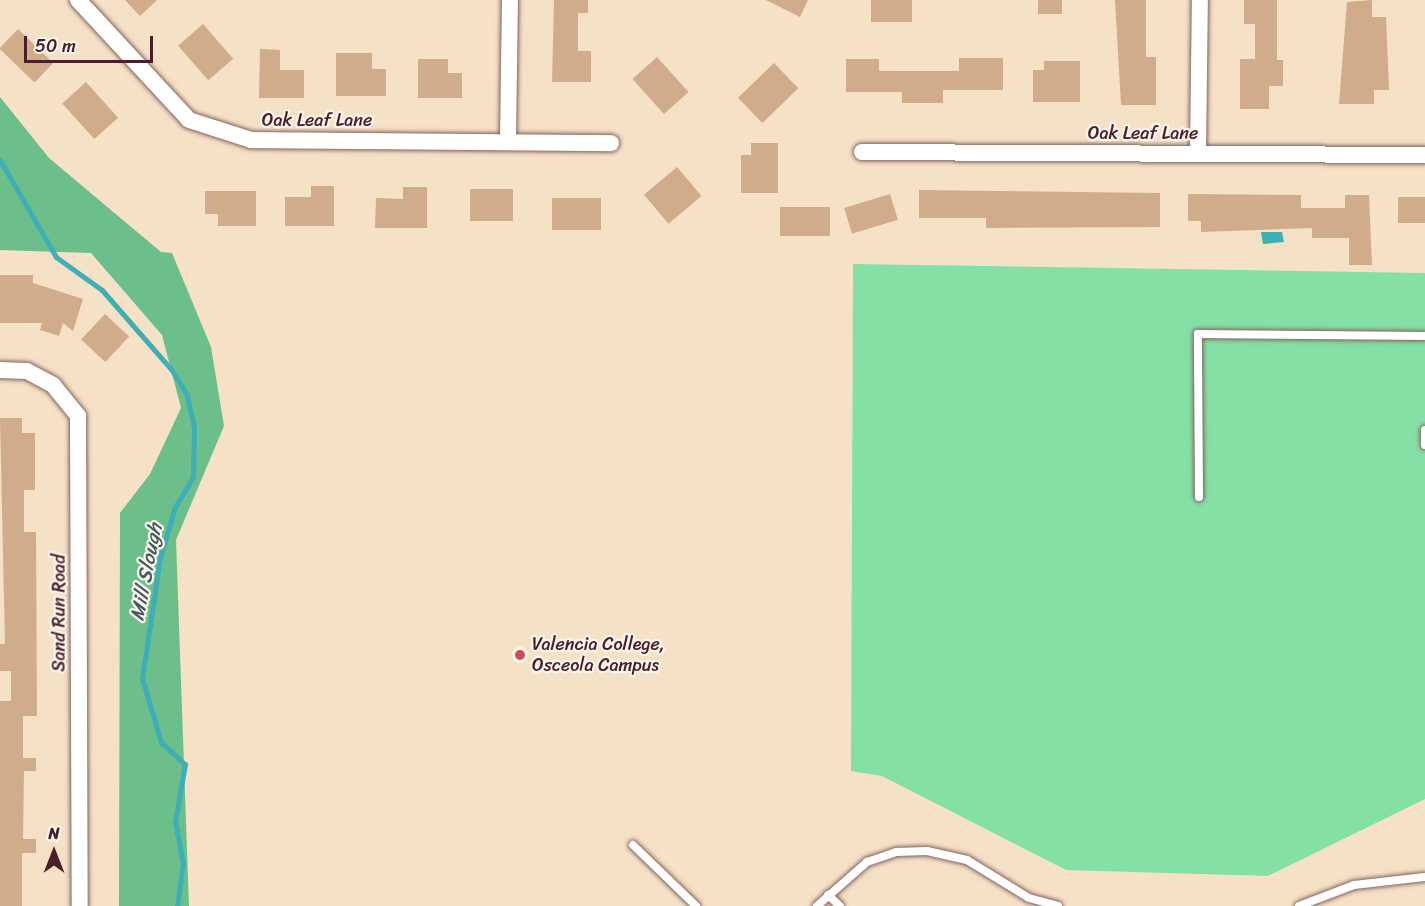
<!DOCTYPE html>
<style>
body{margin:0}
#map{position:relative;width:1425px;height:906px;overflow:hidden;background:#f5e1c6;font-family:Sriracha,sans-serif}
div>[style]{position:absolute}
.green>*{inset:0;background:#85e0a6}
.forest>*{inset:0;background:#6cbe8b}
.water>*{inset:0;background:#3eafb6}
.stream>*{height:5px;margin:-2.5px;padding:0 2.5px;transform-origin:2.5px;border-radius:2.5px;background:#3eafb6}
.building>*{inset:0;background:#d0ac8a;transform-origin:0 0}
.roads{filter:drop-shadow(0 0 2px #866361) drop-shadow(0 0 2px #866361)}
.lane>*{height:8px;margin:-4px;padding:0 4px;transform-origin:4px;border-radius:4px;background:#fff}
.street>*{height:16px;margin:-8px;padding:0 8px;transform-origin:8px;border-radius:8px;background:#fff}
.dots>*{width:16px;height:16px;translate:-50% -50%;box-sizing:border-box;border:3px solid #fbf7ec;border-radius:50%}
span{translate:-50% -50%;white-space:nowrap;text-align:center;line-height:1.15;-webkit-text-stroke:4.5px #fbf7ec;paint-order:stroke}
.street-label{font-size:18px;color:#4a1f2b}
.poi-label{font-size:18px;color:#4a1f2b}
.left{translate:0 -50%;text-align:left}
.water-label{font-size:20px;color:#455963;font-style:italic}
.north{position:absolute;left:24px;top:822px;width:60px;height:60px;-webkit-text-stroke:4px #fbf7ec;paint-order:stroke;rotate:0deg;font-size:16px;font-weight:700;line-height:24px;text-align:center;color:#4a1f2b}
.north::after{content:'';display:block;margin:auto;width:21px;height:27px;background:#4a1f2b;clip-path:polygon(50% 0,100% 100%,50% 72%,0 100%)}
.scale{position:absolute;left:24px;top:36px;width:129px;height:27px;box-sizing:border-box;border:3px solid #4a1f2b;border-top:0;padding-left:8px;font-size:18px;line-height:21px;white-space:nowrap;color:#4a1f2b;-webkit-text-stroke:4px #fbf7ec;paint-order:stroke}
</style>
<div id="map">
<div class="green">
<i style="clip-path:polygon(853px 264px,1425px 273px,1425px 799px,1268px 876px,1066px 870px,882px 776px,851px 771px)"></i>
</div>
<div class="forest">
<i style="clip-path:polygon(0 97px,49px 158px,161px 252px,172px 253px,211px 347px,224px 426px,176px 540px,189px 906px,119px 906px,120px 513px,150px 474px,181px 408px,162px 335px,91px 253px,0 250px)"></i>
</div>
<div class="water">
<i style="clip-path:polygon(1261px 232px,1282px 232px,1284px 242px,1263px 244px)"></i>
</div>
<div class="stream">
<i style="left:0;top:160px;width:112px;rotate:60deg"></i>
<i style="left:56px;top:257px;width:57px;rotate:35.7deg"></i>
<i style="left:102px;top:290px;width:105px;rotate:48.9deg"></i>
<i style="left:171px;top:369px;width:31px;rotate:58deg"></i>
<i style="left:187px;top:395px;width:34px;rotate:78deg"></i>
<i style="left:194px;top:428px;width:49px;rotate:91.2deg"></i>
<i style="left:193px;top:477px;width:35px;rotate:121deg"></i>
<i style="left:175px;top:507px;width:53px;rotate:106.4deg"></i>
<i style="left:160px;top:558px;width:121px;rotate:98.5deg"></i>
<i style="left:142px;top:678px;width:67px;rotate:73.5deg"></i>
<i style="left:161px;top:742px;width:33px;rotate:43deg"></i>
<i style="left:185px;top:764px;width:59px;rotate:99.8deg"></i>
<i style="left:175px;top:822px;width:42px;rotate:79deg"></i>
<i style="left:183px;top:863px;width:43px;rotate:97.9deg"></i>
</div>
<div class="building">
<i style="clip-path:polygon(125px 0,157px 0,140px 16px)"></i>
<i style="clip-path:polygon(554px 0,588px 0,588px 13px,578px 13px,578px 51px,591px 51px,591px 82px,552px 82px)"></i>
<i style="clip-path:polygon(766px 0,808px 0,800px 17px)"></i>
<i style="left:871px;top:0;width:41px;height:22px"></i>
<i style="left:1038px;top:0;width:24px;height:14px"></i>
<i style="clip-path:polygon(1115px 0,1146px 0,1146px 57px,1156px 57px,1156px 105px,1121px 105px)"></i>
<i style="clip-path:polygon(1244px 0,1277px 0,1277px 60px,1283px 60px,1283px 86px,1269px 86px,1269px 109px,1240px 109px,1240px 59px,1255px 59px,1255px 24px,1244px 24px)"></i>
<i style="clip-path:polygon(1372px 0,1372px 17px,1386px 17px,1389px 90px,1374px 90px,1374px 104px,1339px 104px,1347px 2px)"></i>
<i style="left:203px;top:24px;width:46px;height:33px;rotate:49deg"></i>
<i style="left:18px;top:29px;width:49px;height:27px;rotate:44deg"></i>
<i style="clip-path:polygon(260px 49px,280px 50px,280px 70px,304px 70px,304px 98px,259px 98px)"></i>
<i style="clip-path:polygon(336px 53px,372px 53px,372px 69px,386px 69px,386px 96px,336px 96px)"></i>
<i style="left:657px;top:57px;width:47px;height:33px;rotate:48deg"></i>
<i style="clip-path:polygon(959px 58px,1003px 58px,1003px 90px,943px 90px,943px 103px,902px 103px,902px 92px,846px 92px,846px 59px,879px 59px,879px 71px,959px 71px)"></i>
<i style="clip-path:polygon(418px 59px,448px 59px,448px 73px,462px 73px,462px 98px,418px 98px)"></i>
<i style="clip-path:polygon(1044px 61px,1080px 61px,1080px 102px,1033px 102px,1033px 70px,1044px 70px)"></i>
<i style="left:774px;top:63px;width:35px;height:50px;rotate:46deg"></i>
<i style="left:86px;top:82px;width:48px;height:32px;rotate:48deg"></i>
<i style="clip-path:polygon(751px 143px,778px 143px,778px 193px,741px 193px,741px 155px,751px 155px)"></i>
<i style="left:677px;top:167px;width:38px;height:43px;rotate:50deg"></i>
<i style="clip-path:polygon(311px 186px,334px 186px,334px 226px,285px 226px,285px 197px,311px 197px)"></i>
<i style="clip-path:polygon(403px 187px,427px 187px,427px 228px,375px 228px,376px 198px,403px 199px)"></i>
<i style="left:470px;top:189px;width:43px;height:32px"></i>
<i style="clip-path:polygon(919px 190px,1160px 193px,1160px 227px,986px 228px,986px 218px,919px 218px)"></i>
<i style="clip-path:polygon(205px 191px,256px 191px,256px 226px,218px 226px,218px 214px,205px 214px)"></i>
<i style="left:890px;top:194px;width:27px;height:48px;rotate:73deg"></i>
<i style="clip-path:polygon(1188px 194px,1301px 195px,1301px 208px,1345px 208px,1345px 195px,1369px 195px,1372px 265px,1349px 265px,1349px 238px,1312px 238px,1312px 228px,1201px 232px,1201px 221px,1188px 221px)"></i>
<i style="left:1398px;top:197px;width:27px;height:26px"></i>
<i style="left:552px;top:198px;width:49px;height:32px"></i>
<i style="left:780px;top:207px;width:50px;height:29px"></i>
<i style="clip-path:polygon(0 275px,33px 275px,33px 283px,83px 299px,73px 331px,63px 323px,59px 336px,40px 330px,42px 323px,0 323px)"></i>
<i style="left:105px;top:314px;width:33px;height:35px;rotate:43deg"></i>
<i style="clip-path:polygon(0 418px,22px 418px,22px 433px,35px 433px,35px 490px,24px 490px,24px 532px,36px 532px,37px 716px,23px 716px,23px 758px,36px 758px,36px 771px,24px 771px,23px 839px,36px 839px,36px 853px,22px 853px,22px 906px,0 906px,0 701px,11px 701px,11px 671px,0 671px,0 644px,5px 644px)"></i>
</div>
<div class="roads">
<div class="lane">
<i style="left:1425px;top:430px;width:15px;rotate:90deg"></i>
<i style="left:1199px;top:497px;width:163px;rotate:-90.4deg"></i>
<i style="left:1198px;top:334px;width:227px;rotate:0.5deg"></i>
<i style="left:633px;top:845px;width:88px;rotate:44.1deg"></i>
<i style="left:828px;top:895px;width:16px;rotate:43deg"></i>
<i style="left:817px;top:906px;width:67px;rotate:-41.3deg"></i>
<i style="left:867px;top:862px;width:31px;rotate:-19deg"></i>
<i style="left:896px;top:852px;width:31px;rotate:-2deg"></i>
<i style="left:927px;top:851px;width:41px;rotate:12.7deg"></i>
<i style="left:967px;top:860px;width:73px;rotate:31.5deg"></i>
<i style="left:1029px;top:898px;width:30px;rotate:15deg"></i>
<i style="left:1299px;top:906px;width:59px;rotate:-20.9deg"></i>
<i style="left:1354px;top:885px;width:71px;rotate:-6.4deg"></i>
</div>
<div class="street">
<i style="left:78px;top:0;width:163px;rotate:47.2deg"></i>
<i style="left:189px;top:120px;width:65px;rotate:17.9deg"></i>
<i style="left:251px;top:140px;width:360px;rotate:0.5deg"></i>
<i style="left:508px;top:140px;width:140px;rotate:-89.2deg"></i>
<i style="left:862px;top:152px;width:563px;rotate:0.31deg"></i>
<i style="left:1198px;top:153px;width:153px;rotate:-89.3deg"></i>
<i style="left:0;top:370px;width:27px;rotate:2deg"></i>
<i style="left:27px;top:371px;width:30px;rotate:28deg"></i>
<i style="left:53px;top:385px;width:40px;rotate:51deg"></i>
<i style="left:78px;top:416px;width:490px;rotate:89.8deg"></i>
</div>
</div>
<div class="dots">
<i style="left:520px;top:655px;background:#d1495b"></i>
</div>
<div class="street-label">
<span style="left:317px;top:120px">Oak Leaf Lane</span>
<span style="left:1143px;top:133px">Oak Leaf Lane</span>
<span style="left:59px;top:613px;rotate:-90deg">Sand Run Road</span>
</div>
<div class="poi-label">
<span class="left" style="left:532px;top:655px">Valencia College,<br>Osceola Campus</span>
</div>
<div class="water-label">
<span style="left:146px;top:572px;rotate:-79deg">Mill Slough</span>
</div>
<div class="north">N</div>
<div class="scale">50 m</div>
</div>
